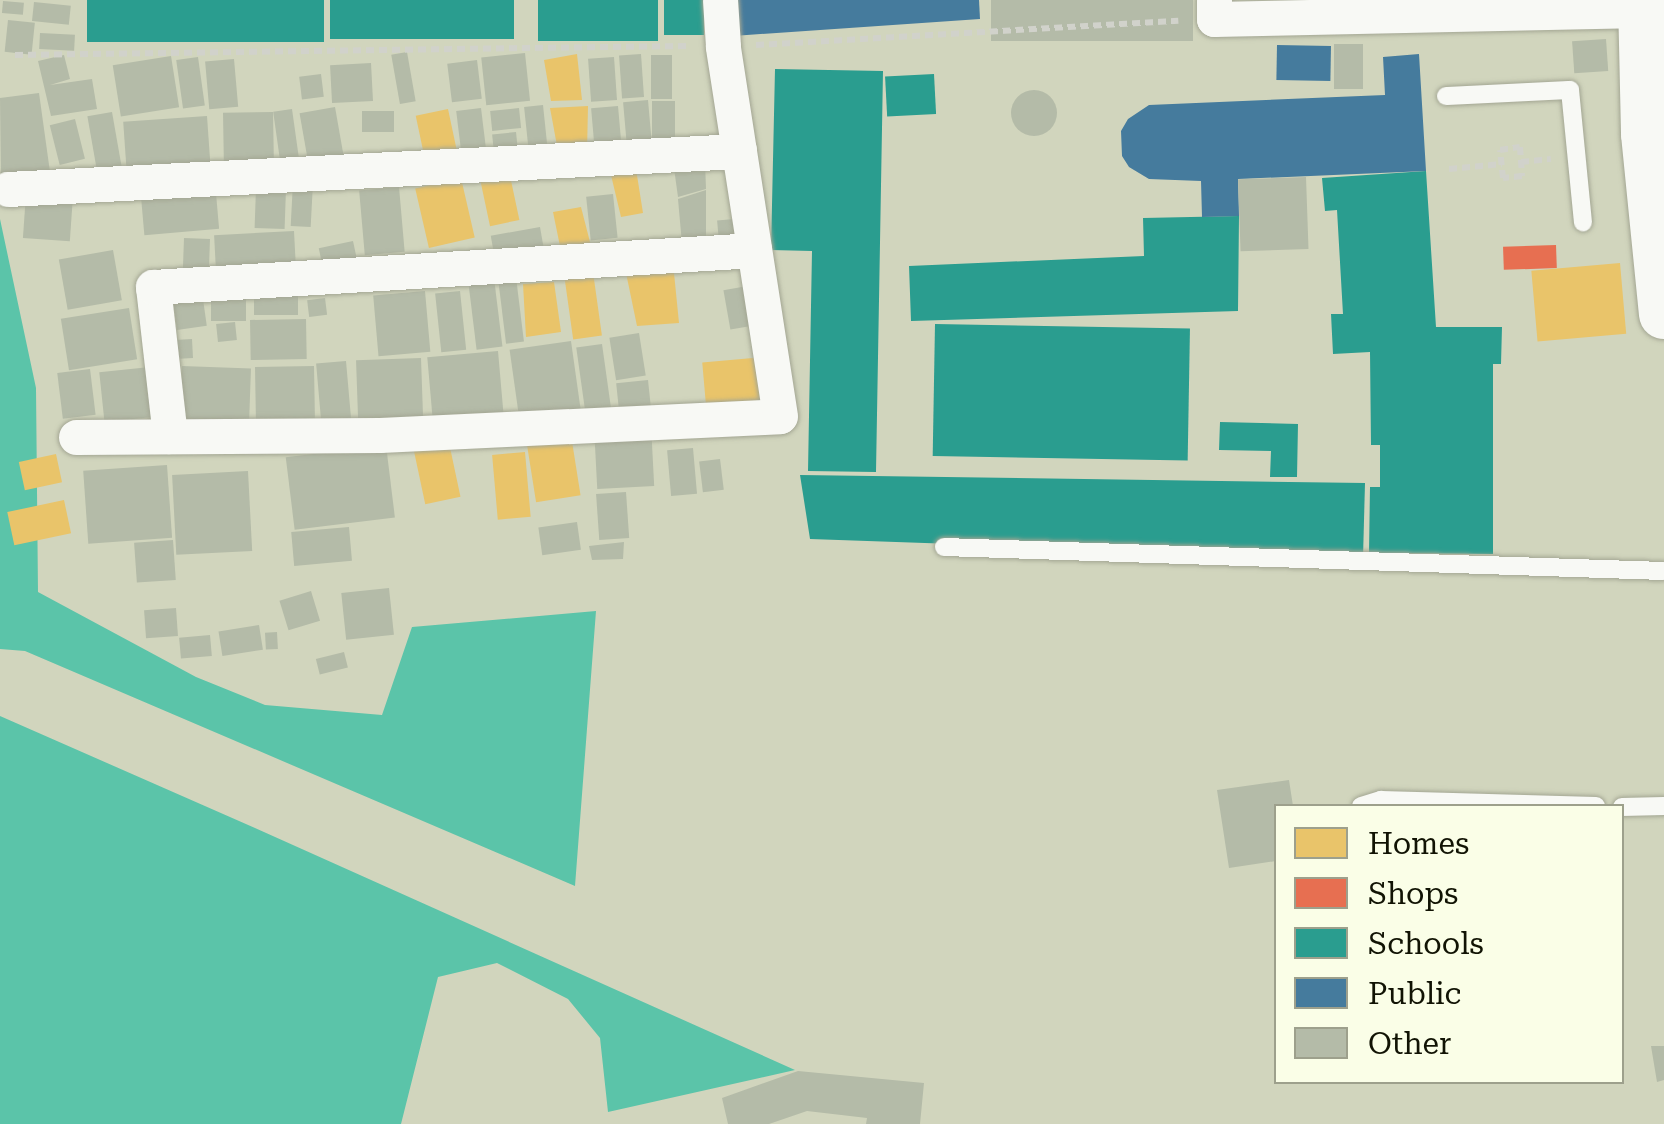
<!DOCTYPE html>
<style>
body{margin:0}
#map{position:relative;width:1664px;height:1124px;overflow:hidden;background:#d1d5bd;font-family:"Roboto Serif",serif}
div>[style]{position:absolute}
.water>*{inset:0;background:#5bc4a9}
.homes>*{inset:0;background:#e9c46a;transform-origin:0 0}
.shops>*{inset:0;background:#e76f51;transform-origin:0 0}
.schools>*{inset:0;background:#2a9d8f;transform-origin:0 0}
.public>*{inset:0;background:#457b9d;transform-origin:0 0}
.building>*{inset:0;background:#b4bba8;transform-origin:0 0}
.round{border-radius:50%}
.path>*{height:6px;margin-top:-3px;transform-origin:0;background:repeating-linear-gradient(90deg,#d1d2cb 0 8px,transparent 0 13px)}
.roads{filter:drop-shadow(0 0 2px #a3a693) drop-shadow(0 0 2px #a3a693)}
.service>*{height:18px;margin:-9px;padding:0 9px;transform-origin:9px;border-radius:9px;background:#f8f9f5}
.minor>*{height:35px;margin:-17.5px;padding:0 17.5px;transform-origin:17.5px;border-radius:17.5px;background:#f8f9f5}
.secondary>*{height:50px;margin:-25px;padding:0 25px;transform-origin:25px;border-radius:25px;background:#f8f9f5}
span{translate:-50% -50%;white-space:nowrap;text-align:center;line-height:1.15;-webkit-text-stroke:10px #fafee7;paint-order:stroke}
.legend{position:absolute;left:1274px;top:804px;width:350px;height:280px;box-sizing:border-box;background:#fafee7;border:2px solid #9da08c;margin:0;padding:12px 18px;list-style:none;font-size:30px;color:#111304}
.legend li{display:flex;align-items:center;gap:20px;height:50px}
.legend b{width:50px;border:2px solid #9da08c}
</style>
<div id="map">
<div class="water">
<i style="clip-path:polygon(0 219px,36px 388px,38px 592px,196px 677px,265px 705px,382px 715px,412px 627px,596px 611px,575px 886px,25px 651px,0 649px)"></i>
<i style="clip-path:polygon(0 716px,255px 828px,795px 1070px,608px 1112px,600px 1038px,568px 999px,497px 963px,438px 977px,401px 1124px,0 1124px)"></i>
</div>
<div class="homes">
<i style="clip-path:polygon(577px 54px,582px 100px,551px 101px,544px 60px)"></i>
<i style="clip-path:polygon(588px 106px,587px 152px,558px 151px,550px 108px)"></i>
<i style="left:448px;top:109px;width:44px;height:33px;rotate:78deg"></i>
<i style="clip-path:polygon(636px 169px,643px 213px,621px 217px,611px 175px)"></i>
<i style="left:509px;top:171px;width:50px;height:30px;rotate:78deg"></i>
<i style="left:461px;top:178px;width:61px;height:47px;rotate:77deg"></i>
<i style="clip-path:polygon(581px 207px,591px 246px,562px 256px,553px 212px)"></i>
<i style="clip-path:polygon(673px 263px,679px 323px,637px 326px,625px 268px)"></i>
<i style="left:1620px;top:263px;width:71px;height:89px;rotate:85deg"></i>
<i style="left:593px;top:272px;width:64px;height:29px;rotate:82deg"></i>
<i style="clip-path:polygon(554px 282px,561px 332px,526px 337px,523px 284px)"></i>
<i style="left:765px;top:357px;width:52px;height:63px;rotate:85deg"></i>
<i style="left:571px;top:435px;width:61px;height:45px;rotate:81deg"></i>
<i style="left:448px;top:438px;width:60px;height:36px;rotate:78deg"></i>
<i style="left:525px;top:452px;width:65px;height:33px;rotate:85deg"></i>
<i style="left:56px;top:454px;width:29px;height:38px;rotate:78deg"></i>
<i style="left:64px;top:500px;width:34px;height:58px;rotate:78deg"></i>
</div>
<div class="shops">
<i style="left:1556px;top:245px;width:23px;height:53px;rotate:88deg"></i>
</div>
<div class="schools">
<i style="left:87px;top:0;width:237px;height:42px"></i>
<i style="left:330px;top:0;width:184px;height:39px"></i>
<i style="left:538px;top:0;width:120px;height:41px"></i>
<i style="left:664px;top:0;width:40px;height:35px"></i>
<i style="clip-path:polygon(775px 69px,883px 71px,876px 472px,808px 471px,812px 251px,771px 250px)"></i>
<i style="left:934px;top:74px;width:40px;height:49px;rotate:87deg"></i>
<i style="clip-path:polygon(1426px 171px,1436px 327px,1502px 327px,1501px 364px,1493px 364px,1493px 554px,1369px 553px,1370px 487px,1380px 487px,1380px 445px,1371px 445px,1370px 352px,1333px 354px,1331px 314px,1343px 314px,1337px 210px,1325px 211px,1322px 178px)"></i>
<i style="clip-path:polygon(1239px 216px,1238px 311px,911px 321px,909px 266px,1144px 256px,1143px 218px)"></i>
<i style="left:935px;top:324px;width:255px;height:132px;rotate:1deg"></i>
<i style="clip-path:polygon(1220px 422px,1298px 424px,1297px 477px,1270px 477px,1271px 451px,1219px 450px)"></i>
<i style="clip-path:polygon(800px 475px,1365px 483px,1363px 558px,810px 539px)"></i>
</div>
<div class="public">
<i style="clip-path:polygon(730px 0,979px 0,980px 19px,733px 36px)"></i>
<i style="left:1277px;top:45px;width:54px;height:35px;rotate:1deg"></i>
<i style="clip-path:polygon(1419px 54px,1426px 171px,1238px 179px,1239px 216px,1202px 217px,1201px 181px,1149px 179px,1129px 167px,1122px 156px,1121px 131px,1128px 119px,1149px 105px,1385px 95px,1383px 57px)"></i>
</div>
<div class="building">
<i style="left:991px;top:0;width:202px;height:41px"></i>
<i style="left:3px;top:1px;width:21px;height:12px;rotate:5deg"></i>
<i style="left:34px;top:2px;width:37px;height:19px;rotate:6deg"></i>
<i style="left:8px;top:20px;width:27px;height:32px;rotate:6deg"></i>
<i style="left:40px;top:33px;width:35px;height:16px;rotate:3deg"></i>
<i style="left:1606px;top:39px;width:32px;height:34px;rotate:86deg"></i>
<i style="left:1334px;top:44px;width:29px;height:45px"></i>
<i style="left:407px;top:52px;width:50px;height:16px;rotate:80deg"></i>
<i style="left:525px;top:53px;width:48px;height:44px;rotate:84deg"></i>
<i style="left:641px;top:54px;width:43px;height:22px;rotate:86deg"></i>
<i style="clip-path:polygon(64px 55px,70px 79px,50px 85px,92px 79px,97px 109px,51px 116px,38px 61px)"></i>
<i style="left:651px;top:55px;width:21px;height:44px"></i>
<i style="left:171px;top:56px;width:52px;height:59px;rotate:81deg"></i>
<i style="left:198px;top:57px;width:49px;height:22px;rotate:82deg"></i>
<i style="left:614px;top:57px;width:43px;height:26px;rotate:86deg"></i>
<i style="left:234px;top:59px;width:48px;height:29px;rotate:85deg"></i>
<i style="left:477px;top:60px;width:39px;height:30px;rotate:83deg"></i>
<i style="left:371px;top:63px;width:38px;height:41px;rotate:87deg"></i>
<i style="left:321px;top:74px;width:23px;height:22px;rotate:83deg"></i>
<i class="round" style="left:1011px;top:90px;width:46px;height:46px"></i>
<i style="clip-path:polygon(39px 93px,50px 172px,1px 179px,0 98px)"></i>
<i style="left:648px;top:100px;width:48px;height:25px;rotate:85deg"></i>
<i style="left:652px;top:101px;width:23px;height:49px"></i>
<i style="left:543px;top:105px;width:46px;height:19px;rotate:84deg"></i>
<i style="left:618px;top:106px;width:45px;height:27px;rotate:85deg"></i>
<i style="left:335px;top:107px;width:51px;height:36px;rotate:80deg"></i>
<i style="left:481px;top:108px;width:41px;height:25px;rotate:83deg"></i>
<i style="left:519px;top:108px;width:20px;height:29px;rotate:84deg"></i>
<i style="left:292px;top:109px;width:48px;height:19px;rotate:82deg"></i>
<i style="left:362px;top:111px;width:32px;height:21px"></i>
<i style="left:112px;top:112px;width:55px;height:25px;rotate:80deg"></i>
<i style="left:273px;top:112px;width:52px;height:50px;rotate:89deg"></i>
<i style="left:207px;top:116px;width:48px;height:84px;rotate:86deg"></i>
<i style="left:75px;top:119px;width:41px;height:26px;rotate:76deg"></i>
<i style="left:516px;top:132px;width:19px;height:24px;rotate:84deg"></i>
<i style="clip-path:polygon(673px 161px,705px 162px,706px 189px,678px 197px)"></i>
<i style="left:1306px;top:177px;width:72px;height:68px;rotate:88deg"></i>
<i style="left:215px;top:182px;width:47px;height:75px;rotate:85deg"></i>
<i style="left:293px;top:182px;width:20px;height:44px;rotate:3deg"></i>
<i style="left:399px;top:187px;width:65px;height:40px;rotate:85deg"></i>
<i style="left:256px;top:188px;width:30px;height:40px;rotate:2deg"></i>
<i style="clip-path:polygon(706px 190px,706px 243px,682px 244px,678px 199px)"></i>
<i style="left:26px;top:194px;width:47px;height:44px;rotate:4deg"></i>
<i style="left:613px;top:194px;width:44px;height:27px;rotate:84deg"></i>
<i style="left:746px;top:218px;width:22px;height:29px;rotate:85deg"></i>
<i style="left:540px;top:227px;width:23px;height:50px;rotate:80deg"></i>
<i style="left:294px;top:231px;width:44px;height:80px;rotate:87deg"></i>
<i style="left:184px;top:238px;width:26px;height:39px;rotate:2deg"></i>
<i style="left:353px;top:241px;width:25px;height:35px;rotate:78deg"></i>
<i style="left:113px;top:250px;width:51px;height:55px;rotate:80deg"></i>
<i style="left:516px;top:277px;width:65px;height:18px;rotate:83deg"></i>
<i style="left:494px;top:278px;width:69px;height:26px;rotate:83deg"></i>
<i style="left:753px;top:285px;width:40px;height:30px;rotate:80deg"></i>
<i style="left:425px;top:291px;width:61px;height:52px;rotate:85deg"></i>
<i style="left:460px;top:291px;width:59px;height:25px;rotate:84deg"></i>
<i style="left:298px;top:292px;width:23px;height:44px;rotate:90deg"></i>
<i style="left:211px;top:296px;width:35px;height:25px"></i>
<i style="left:325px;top:298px;width:17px;height:18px;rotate:83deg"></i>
<i style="left:203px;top:299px;width:27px;height:30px;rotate:82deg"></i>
<i style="left:129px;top:308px;width:52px;height:69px;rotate:81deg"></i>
<i style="left:306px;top:319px;width:40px;height:56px;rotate:89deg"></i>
<i style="left:235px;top:322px;width:18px;height:19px;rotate:84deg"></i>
<i style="left:639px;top:333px;width:43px;height:30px;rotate:81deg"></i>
<i style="left:192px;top:339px;width:19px;height:18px;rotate:87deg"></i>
<i style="left:571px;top:341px;width:69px;height:62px;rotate:82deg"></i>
<i style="left:602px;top:344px;width:66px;height:26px;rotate:82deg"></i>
<i style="left:498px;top:351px;width:66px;height:71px;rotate:85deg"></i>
<i style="left:421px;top:358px;width:70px;height:65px;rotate:88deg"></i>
<i style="left:346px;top:361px;width:68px;height:30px;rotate:85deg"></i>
<i style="left:182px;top:366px;width:69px;height:55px;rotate:2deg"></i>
<i style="left:314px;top:366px;width:56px;height:59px;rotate:89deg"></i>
<i style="left:150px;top:367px;width:50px;height:51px;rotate:84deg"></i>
<i style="left:90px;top:369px;width:46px;height:33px;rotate:83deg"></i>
<i style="left:648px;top:380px;width:30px;height:32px;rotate:84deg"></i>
<i style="left:651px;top:425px;width:61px;height:57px;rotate:87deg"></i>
<i style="left:386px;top:445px;width:73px;height:101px;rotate:83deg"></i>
<i style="left:693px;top:448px;width:46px;height:26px;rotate:85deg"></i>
<i style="left:720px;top:459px;width:31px;height:21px;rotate:83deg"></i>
<i style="left:167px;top:465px;width:73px;height:84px;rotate:86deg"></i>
<i style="left:248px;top:471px;width:80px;height:76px;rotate:87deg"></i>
<i style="left:626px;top:492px;width:46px;height:30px;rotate:86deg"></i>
<i style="left:577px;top:522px;width:28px;height:39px;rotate:82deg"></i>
<i style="left:349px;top:527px;width:34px;height:58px;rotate:85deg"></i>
<i style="left:173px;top:540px;width:40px;height:39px;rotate:86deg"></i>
<i style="clip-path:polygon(624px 542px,623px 559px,592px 560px,589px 546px)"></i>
<i style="left:389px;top:588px;width:47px;height:48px;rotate:84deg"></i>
<i style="left:311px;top:591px;width:31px;height:33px;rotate:73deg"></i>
<i style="left:176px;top:608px;width:28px;height:32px;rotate:86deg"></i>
<i style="left:259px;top:625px;width:25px;height:41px;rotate:81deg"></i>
<i style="left:277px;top:632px;width:17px;height:12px;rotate:87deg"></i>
<i style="left:210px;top:635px;width:21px;height:31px;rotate:85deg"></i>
<i style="left:344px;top:652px;width:16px;height:29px;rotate:76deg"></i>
<i style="clip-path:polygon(1289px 780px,1293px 806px,1276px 806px,1276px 861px,1229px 868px,1217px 790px)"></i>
<i style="clip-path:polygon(1651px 1046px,1664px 1046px,1664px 1080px,1657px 1082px)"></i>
<i style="clip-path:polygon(798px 1071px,924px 1083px,920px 1124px,866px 1124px,867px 1118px,807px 1111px,769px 1124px,728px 1124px,722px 1098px)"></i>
</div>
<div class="path">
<i style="left:756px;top:45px;width:423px;rotate:-3.3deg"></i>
<i style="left:15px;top:55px;width:674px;rotate:-0.77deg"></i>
<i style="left:1520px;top:147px;width:29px;rotate:86deg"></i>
<i style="left:1522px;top:176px;width:19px;rotate:174deg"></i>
<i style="left:1503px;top:178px;width:28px;rotate:-96deg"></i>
<i style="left:1500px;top:150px;width:20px;rotate:-9deg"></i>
<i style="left:1521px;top:162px;width:30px;rotate:-6deg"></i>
<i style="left:1449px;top:169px;width:53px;rotate:-5.4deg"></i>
</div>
<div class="roads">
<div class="service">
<i style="left:1446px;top:96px;width:124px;rotate:-2.8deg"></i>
<i style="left:1570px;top:90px;width:133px;rotate:84.4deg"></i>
<i style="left:944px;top:547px;width:720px;rotate:1.91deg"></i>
<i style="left:1361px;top:806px;width:21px;rotate:-17deg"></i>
<i style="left:1381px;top:800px;width:215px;rotate:1.6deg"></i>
<i style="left:1622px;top:807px;width:42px;rotate:-1.4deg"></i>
</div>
<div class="minor">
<i style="left:1214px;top:0;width:19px;rotate:90deg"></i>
<i style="left:1214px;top:19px;width:429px;rotate:-1.2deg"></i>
<i style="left:8px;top:189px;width:732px;rotate:-2.98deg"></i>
<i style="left:170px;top:436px;width:150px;rotate:-96.5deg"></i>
<i style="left:153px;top:287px;width:602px;rotate:-3.52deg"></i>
<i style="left:76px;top:437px;width:304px;rotate:-0.4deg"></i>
<i style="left:380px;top:435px;width:400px;rotate:-2.7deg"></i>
<i style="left:780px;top:416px;width:374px;rotate:-98.8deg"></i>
<i style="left:723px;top:46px;width:46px;rotate:-93.7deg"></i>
</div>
<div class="secondary">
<i style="left:1643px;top:0;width:134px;rotate:88.7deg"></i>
<i style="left:1646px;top:134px;width:181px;rotate:84.3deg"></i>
</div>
</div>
<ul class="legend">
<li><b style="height:28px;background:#e9c46a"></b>Homes</li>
<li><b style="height:28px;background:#e76f51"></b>Shops</li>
<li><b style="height:28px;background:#2a9d8f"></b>Schools</li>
<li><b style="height:28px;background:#457b9d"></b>Public</li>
<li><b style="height:28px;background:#b4bba8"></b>Other</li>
</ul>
</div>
